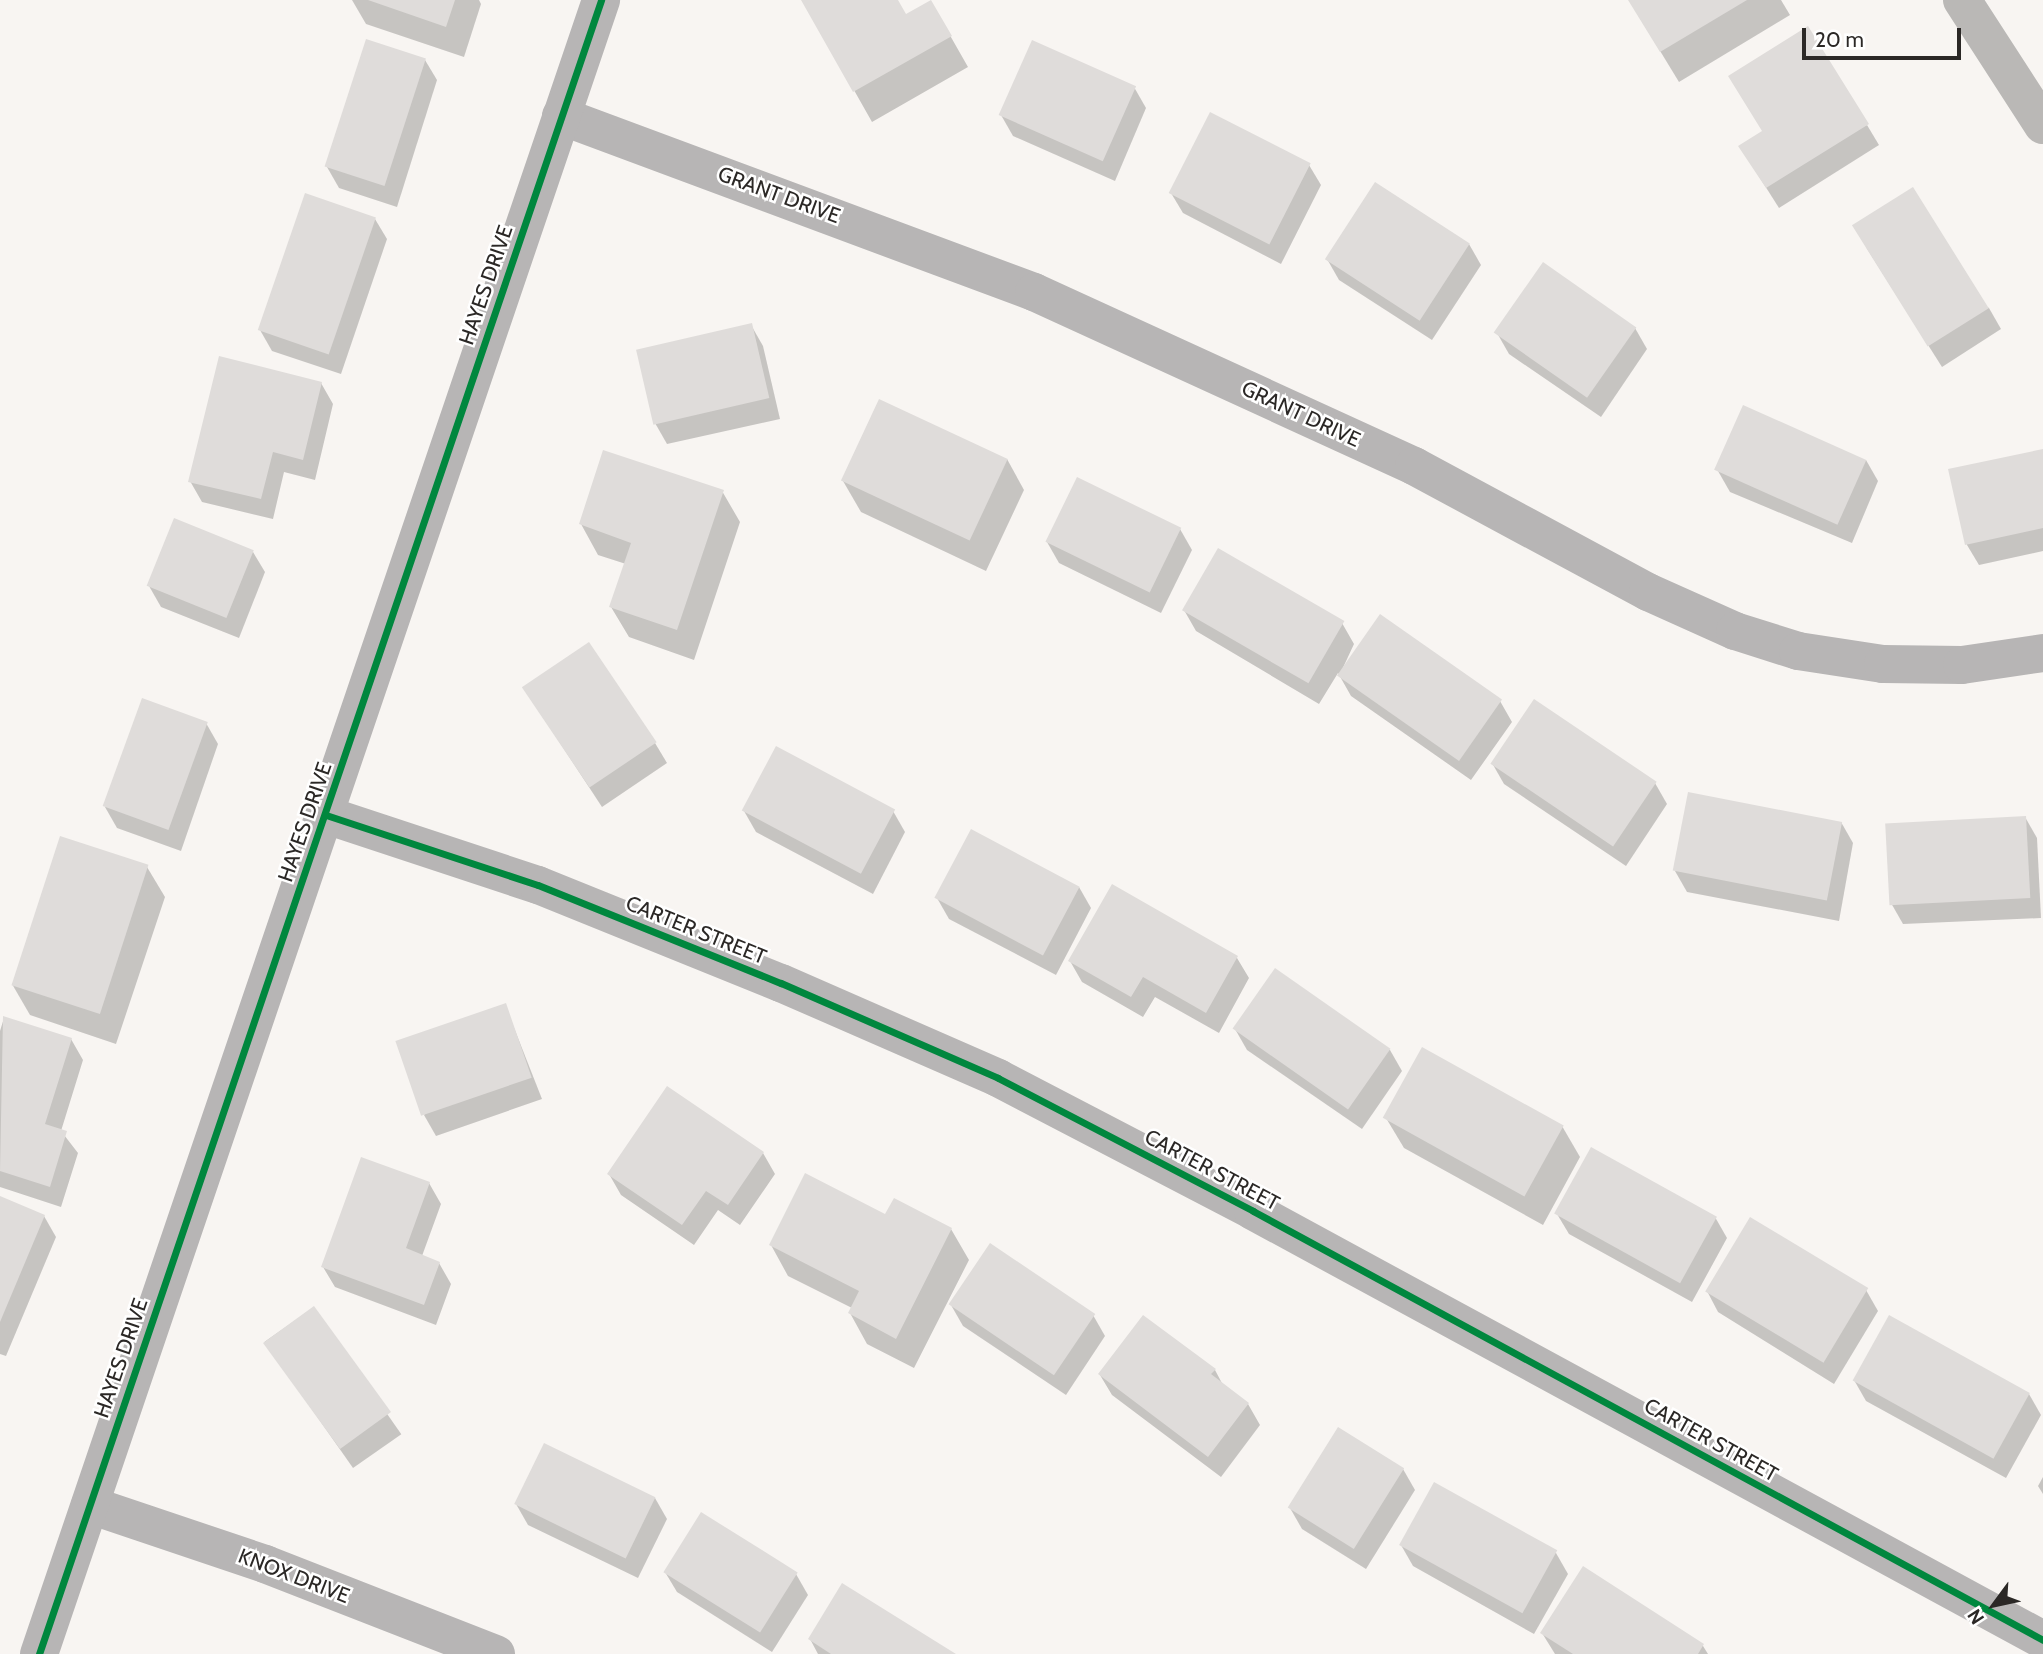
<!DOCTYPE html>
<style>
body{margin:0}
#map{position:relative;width:2043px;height:1654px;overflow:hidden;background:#f8f5f2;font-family:Cabin,sans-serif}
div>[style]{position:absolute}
.shadow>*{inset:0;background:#0003;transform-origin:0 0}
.building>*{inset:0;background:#dfdcda;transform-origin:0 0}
.minor>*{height:38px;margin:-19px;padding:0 19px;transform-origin:19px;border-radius:19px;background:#b7b5b5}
.major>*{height:38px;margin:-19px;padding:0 19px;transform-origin:19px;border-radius:19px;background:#bab8b6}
.cycleway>*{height:7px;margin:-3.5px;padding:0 3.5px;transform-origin:3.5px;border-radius:3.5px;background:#00873e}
span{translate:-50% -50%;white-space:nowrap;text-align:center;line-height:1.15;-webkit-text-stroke:5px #fff;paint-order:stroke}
.street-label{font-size:21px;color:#2b2826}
.north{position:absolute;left:1959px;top:1570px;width:70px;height:70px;-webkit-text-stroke:5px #fff;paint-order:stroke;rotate:237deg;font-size:19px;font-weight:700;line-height:28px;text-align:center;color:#2b2826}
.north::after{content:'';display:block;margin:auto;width:24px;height:32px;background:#2b2826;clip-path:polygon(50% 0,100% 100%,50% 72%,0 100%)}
.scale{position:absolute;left:1802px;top:28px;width:159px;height:32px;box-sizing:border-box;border:4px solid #2b2826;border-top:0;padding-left:9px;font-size:21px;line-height:24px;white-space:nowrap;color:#2b2826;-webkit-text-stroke:5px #fff;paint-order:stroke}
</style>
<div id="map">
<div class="shadow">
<i style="clip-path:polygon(352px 0,479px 0,481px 4px,464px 57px,366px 24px)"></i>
<i style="clip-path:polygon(803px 0,896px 0,905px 16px,931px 2px,968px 67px,872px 122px)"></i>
<i style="clip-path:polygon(1629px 0,1781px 0,1790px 15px,1679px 82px)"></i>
<i style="clip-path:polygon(425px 60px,437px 80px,397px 207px,339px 188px,327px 167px)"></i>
<i style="clip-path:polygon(1134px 87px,1146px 108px,1115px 181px,1013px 136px,1001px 115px)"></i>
<i style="clip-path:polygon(1867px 125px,1879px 145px,1779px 208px,1753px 167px)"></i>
<i style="clip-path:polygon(1309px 165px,1321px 185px,1281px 264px,1183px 213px,1171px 193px)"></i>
<i style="clip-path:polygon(375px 219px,387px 239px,341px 374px,272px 351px,260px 330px)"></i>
<i style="clip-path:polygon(1469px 244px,1481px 265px,1432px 340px,1339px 280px,1327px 259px)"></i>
<i style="clip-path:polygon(1866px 247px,1989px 308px,2001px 329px,1942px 367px)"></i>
<i style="clip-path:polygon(751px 325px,763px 346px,780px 419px,667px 444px,655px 423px)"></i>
<i style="clip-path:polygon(1635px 328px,1647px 349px,1601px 417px,1509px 354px,1497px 333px)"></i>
<i style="clip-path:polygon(321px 383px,333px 404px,315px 480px,284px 472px,273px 519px,202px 502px,190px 481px)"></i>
<i style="clip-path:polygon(2043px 450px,2043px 551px,1979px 565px,1967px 545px,1951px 471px)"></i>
<i style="clip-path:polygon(1007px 459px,1024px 490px,986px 571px,861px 512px,843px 481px)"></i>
<i style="clip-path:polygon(1866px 460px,1878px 481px,1852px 543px,1730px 492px,1718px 471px)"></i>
<i style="clip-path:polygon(722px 491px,740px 522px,694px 660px,629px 637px,611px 607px,626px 564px,598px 555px,581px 524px)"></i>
<i style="clip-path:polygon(1180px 529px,1192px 550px,1161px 613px,1059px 563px,1047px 542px)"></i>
<i style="clip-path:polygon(253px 552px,265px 572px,239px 638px,161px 607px,149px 586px)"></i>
<i style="clip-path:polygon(1184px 610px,1342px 623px,1354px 644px,1341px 672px,1500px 701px,1512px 722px,1471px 780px,1351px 696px,1338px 673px,1319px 704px,1196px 631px)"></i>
<i style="clip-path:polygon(524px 688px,655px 743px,667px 763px,602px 807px)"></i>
<i style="clip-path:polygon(1534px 702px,1655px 783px,1667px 804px,1626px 866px,1504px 784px,1492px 763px)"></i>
<i style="clip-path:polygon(206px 723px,218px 744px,181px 851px,117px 828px,105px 807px)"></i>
<i style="clip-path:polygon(744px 811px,893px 811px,905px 832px,873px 894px,756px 832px)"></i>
<i style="clip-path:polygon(2025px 817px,2037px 838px,2041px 918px,1903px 924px,1891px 903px)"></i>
<i style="clip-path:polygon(1841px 822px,1853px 843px,1839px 921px,1687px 892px,1675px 871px)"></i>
<i style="clip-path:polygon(147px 867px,165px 897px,116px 1044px,30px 1015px,12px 984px)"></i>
<i style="clip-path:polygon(1079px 887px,1091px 908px,1056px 975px,949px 919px,937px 898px)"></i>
<i style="clip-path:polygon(1237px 958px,1249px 978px,1219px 1033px,1155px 997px,1143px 1017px,1082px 982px,1070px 961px)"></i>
<i style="clip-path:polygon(505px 1005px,542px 1099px,436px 1136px,424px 1115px)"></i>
<i style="clip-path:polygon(4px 1018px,71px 1039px,83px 1060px,61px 1131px,78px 1153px,61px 1207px,0 1187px,0 1031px)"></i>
<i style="clip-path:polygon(1235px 1029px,1390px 1050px,1402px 1071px,1362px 1129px,1247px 1050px)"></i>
<i style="clip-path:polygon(1386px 1118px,1562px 1126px,1580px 1157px,1543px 1225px,1404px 1148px)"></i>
<i style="clip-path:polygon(763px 1153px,775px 1174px,740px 1225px,718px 1210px,694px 1245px,621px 1195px,609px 1174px)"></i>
<i style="clip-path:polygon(429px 1183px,441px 1204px,422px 1256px,439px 1263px,451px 1284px,436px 1325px,335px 1287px,323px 1267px)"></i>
<i style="clip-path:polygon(0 1198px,44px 1216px,56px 1237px,6px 1356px,0 1354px)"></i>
<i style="clip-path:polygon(1557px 1214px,1715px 1217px,1727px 1238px,1692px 1302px,1569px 1234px)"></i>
<i style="clip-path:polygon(886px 1216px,951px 1229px,969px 1260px,914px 1368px,867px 1344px,850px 1313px,852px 1308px,788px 1276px,771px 1245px)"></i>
<i style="clip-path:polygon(1866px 1290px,1878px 1311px,1834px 1384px,1718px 1312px,1707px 1291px)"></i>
<i style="clip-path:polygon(951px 1305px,1093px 1315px,1105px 1336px,1066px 1395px,963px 1326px)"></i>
<i style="left:313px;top:1308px;width:154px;height:59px;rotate:55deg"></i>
<i style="clip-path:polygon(1215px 1370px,1224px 1387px,1248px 1404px,1260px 1425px,1221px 1477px,1112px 1395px,1100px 1375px)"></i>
<i style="clip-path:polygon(1854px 1380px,2029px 1394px,2041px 1415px,2006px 1478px,1866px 1401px)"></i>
<i style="clip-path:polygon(1403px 1469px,1415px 1490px,1366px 1569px,1302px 1529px,1290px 1508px)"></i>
<i style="clip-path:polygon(2043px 1477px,2043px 1494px,2038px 1486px)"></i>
<i style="clip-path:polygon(655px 1498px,667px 1519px,638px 1578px,528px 1525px,516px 1504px)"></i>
<i style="clip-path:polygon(1401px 1545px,1556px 1553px,1568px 1574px,1534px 1634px,1413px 1566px)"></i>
<i style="clip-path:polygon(665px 1572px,796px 1574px,808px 1595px,772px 1652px,677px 1592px)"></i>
<i style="clip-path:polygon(1542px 1633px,1703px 1646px,1708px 1654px,1555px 1654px)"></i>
<i style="clip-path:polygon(810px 1639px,952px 1654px,818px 1654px)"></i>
</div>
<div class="building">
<i style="clip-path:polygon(368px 0,455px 0,446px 27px)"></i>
<i style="clip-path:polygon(801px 0,898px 0,906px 14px,931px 0,952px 36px,853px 92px)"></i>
<i style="clip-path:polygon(1628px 0,1747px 0,1660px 52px)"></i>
<i style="clip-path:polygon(1808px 26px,1869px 124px,1766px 188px,1738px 146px,1762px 131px,1728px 76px)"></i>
<i style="left:366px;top:39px;width:63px;height:134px;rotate:18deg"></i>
<i style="left:1032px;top:40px;width:114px;height:82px;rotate:24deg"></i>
<i style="left:1210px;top:112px;width:113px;height:91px;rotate:27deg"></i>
<i style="left:1375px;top:182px;width:113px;height:92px;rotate:33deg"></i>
<i style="left:1913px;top:187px;width:143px;height:72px;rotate:58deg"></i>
<i style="left:305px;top:193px;width:75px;height:145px;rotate:19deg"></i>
<i style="left:1543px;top:262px;width:114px;height:86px;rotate:35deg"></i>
<i style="left:752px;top:323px;width:77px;height:119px;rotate:77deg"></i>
<i style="clip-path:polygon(219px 356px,322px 382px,303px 460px,273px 452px,261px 499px,188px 482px)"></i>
<i style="left:879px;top:399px;width:142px;height:90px;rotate:25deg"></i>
<i style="left:1743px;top:405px;width:135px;height:71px;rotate:24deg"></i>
<i style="clip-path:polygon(2043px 449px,2043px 528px,1965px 545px,1948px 469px)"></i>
<i style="clip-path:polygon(603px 450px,724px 490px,677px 630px,609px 607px,631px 543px,579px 524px)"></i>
<i style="left:1077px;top:477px;width:116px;height:72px;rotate:26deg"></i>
<i style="left:174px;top:518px;width:86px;height:73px;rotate:22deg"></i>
<i style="left:1218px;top:548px;width:146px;height:72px;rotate:30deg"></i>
<i style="left:1380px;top:614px;width:149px;height:75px;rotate:35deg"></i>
<i style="left:589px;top:642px;width:121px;height:81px;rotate:56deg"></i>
<i style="left:142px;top:698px;width:70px;height:115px;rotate:20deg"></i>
<i style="left:1534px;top:699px;width:148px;height:78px;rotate:34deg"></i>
<i style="left:776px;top:746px;width:135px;height:73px;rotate:28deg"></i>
<i style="left:1688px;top:792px;width:157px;height:80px;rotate:11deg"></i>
<i style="left:2026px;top:816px;width:82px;height:141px;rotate:87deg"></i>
<i style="left:971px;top:829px;width:123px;height:78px;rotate:28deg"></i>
<i style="left:60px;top:836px;width:93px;height:157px;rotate:18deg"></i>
<i style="clip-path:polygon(1112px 884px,1238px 956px,1206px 1013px,1143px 977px,1131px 997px,1068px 961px)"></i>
<i style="left:1275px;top:968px;width:141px;height:74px;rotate:35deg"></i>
<i style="left:506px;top:1003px;width:79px;height:117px;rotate:71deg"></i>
<i style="clip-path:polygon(3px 1016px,72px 1038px,45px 1124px,67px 1131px,50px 1187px,0 1171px)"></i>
<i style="left:1422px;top:1047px;width:162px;height:81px;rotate:29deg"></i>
<i style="clip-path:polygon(667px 1086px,764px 1152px,728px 1205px,706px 1191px,682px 1225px,607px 1174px)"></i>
<i style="left:1591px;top:1147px;width:144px;height:76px;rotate:29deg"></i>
<i style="clip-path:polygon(361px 1157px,430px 1182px,406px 1248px,440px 1262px,424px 1305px,321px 1267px)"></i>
<i style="clip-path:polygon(805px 1173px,885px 1214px,894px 1198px,952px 1228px,896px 1339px,848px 1313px,859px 1291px,769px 1245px)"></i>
<i style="clip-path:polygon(0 1196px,45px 1215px,0 1322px)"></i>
<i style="left:1750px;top:1217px;width:138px;height:87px;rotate:31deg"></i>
<i style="left:990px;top:1243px;width:127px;height:74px;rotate:34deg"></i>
<i style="left:314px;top:1306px;width:131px;height:63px;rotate:54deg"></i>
<i style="clip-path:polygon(1143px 1315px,1216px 1369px,1211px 1374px,1249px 1403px,1208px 1457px,1098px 1374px)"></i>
<i style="left:1889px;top:1315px;width:161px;height:75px;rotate:29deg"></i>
<i style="left:1338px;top:1427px;width:78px;height:95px;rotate:32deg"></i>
<i style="left:544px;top:1443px;width:124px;height:68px;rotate:26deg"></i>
<i style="left:1434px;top:1482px;width:141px;height:72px;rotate:29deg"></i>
<i style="left:701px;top:1512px;width:114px;height:71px;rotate:32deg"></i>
<i style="clip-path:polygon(1583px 1566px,1704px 1644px,1698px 1654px,1573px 1654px,1540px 1633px)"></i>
<i style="clip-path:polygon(842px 1583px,956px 1654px,831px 1654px,808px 1639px)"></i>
</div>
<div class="minor">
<i style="left:561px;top:116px;width:505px;rotate:20.41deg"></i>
<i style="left:1034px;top:292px;width:418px;rotate:24.6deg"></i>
<i style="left:1414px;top:466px;width:266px;rotate:28.3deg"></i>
<i style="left:1648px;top:592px;width:95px;rotate:24.1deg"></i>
<i style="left:1735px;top:631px;width:66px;rotate:17.6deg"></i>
<i style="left:1798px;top:651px;width:86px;rotate:8.7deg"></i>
<i style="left:1883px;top:664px;width:79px;rotate:0.7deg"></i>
<i style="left:1962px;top:665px;width:82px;rotate:-8.4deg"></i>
<i style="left:326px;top:815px;width:223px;rotate:18.3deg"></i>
<i style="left:538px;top:885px;width:262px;rotate:22deg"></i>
<i style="left:781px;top:983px;width:237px;rotate:23.6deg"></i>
<i style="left:998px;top:1078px;width:288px;rotate:27.5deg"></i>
<i style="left:1253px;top:1211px;width:899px;rotate:28.5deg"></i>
<i style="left:90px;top:1505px;width:185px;rotate:18.6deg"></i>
<i style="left:265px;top:1564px;width:248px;rotate:21.3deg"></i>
<i style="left:39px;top:1654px;width:1747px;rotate:-71.23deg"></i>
</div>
<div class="major">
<i style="left:1962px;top:0;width:149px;rotate:57.1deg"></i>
</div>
<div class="cycleway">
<i style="left:326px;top:815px;width:223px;rotate:18.3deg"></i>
<i style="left:538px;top:885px;width:262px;rotate:22deg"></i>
<i style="left:781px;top:983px;width:237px;rotate:23.6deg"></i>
<i style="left:998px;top:1078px;width:288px;rotate:27.5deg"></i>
<i style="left:1253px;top:1211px;width:899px;rotate:28.5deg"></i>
<i style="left:39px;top:1654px;width:1747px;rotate:-71.23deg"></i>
</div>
<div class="street-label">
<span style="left:779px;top:195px;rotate:20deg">GRANT DRIVE</span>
<span style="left:486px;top:285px;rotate:-71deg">HAYES DRIVE</span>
<span style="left:1301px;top:414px;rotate:25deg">GRANT DRIVE</span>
<span style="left:305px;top:822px;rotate:-71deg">HAYES DRIVE</span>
<span style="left:696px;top:930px;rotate:22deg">CARTER STREET</span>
<span style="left:1212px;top:1170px;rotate:28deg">CARTER STREET</span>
<span style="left:121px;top:1358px;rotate:-71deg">HAYES DRIVE</span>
<span style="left:1711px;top:1440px;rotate:29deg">CARTER STREET</span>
<span style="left:294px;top:1576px;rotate:21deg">KNOX DRIVE</span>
</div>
<div class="north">N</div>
<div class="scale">20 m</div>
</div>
